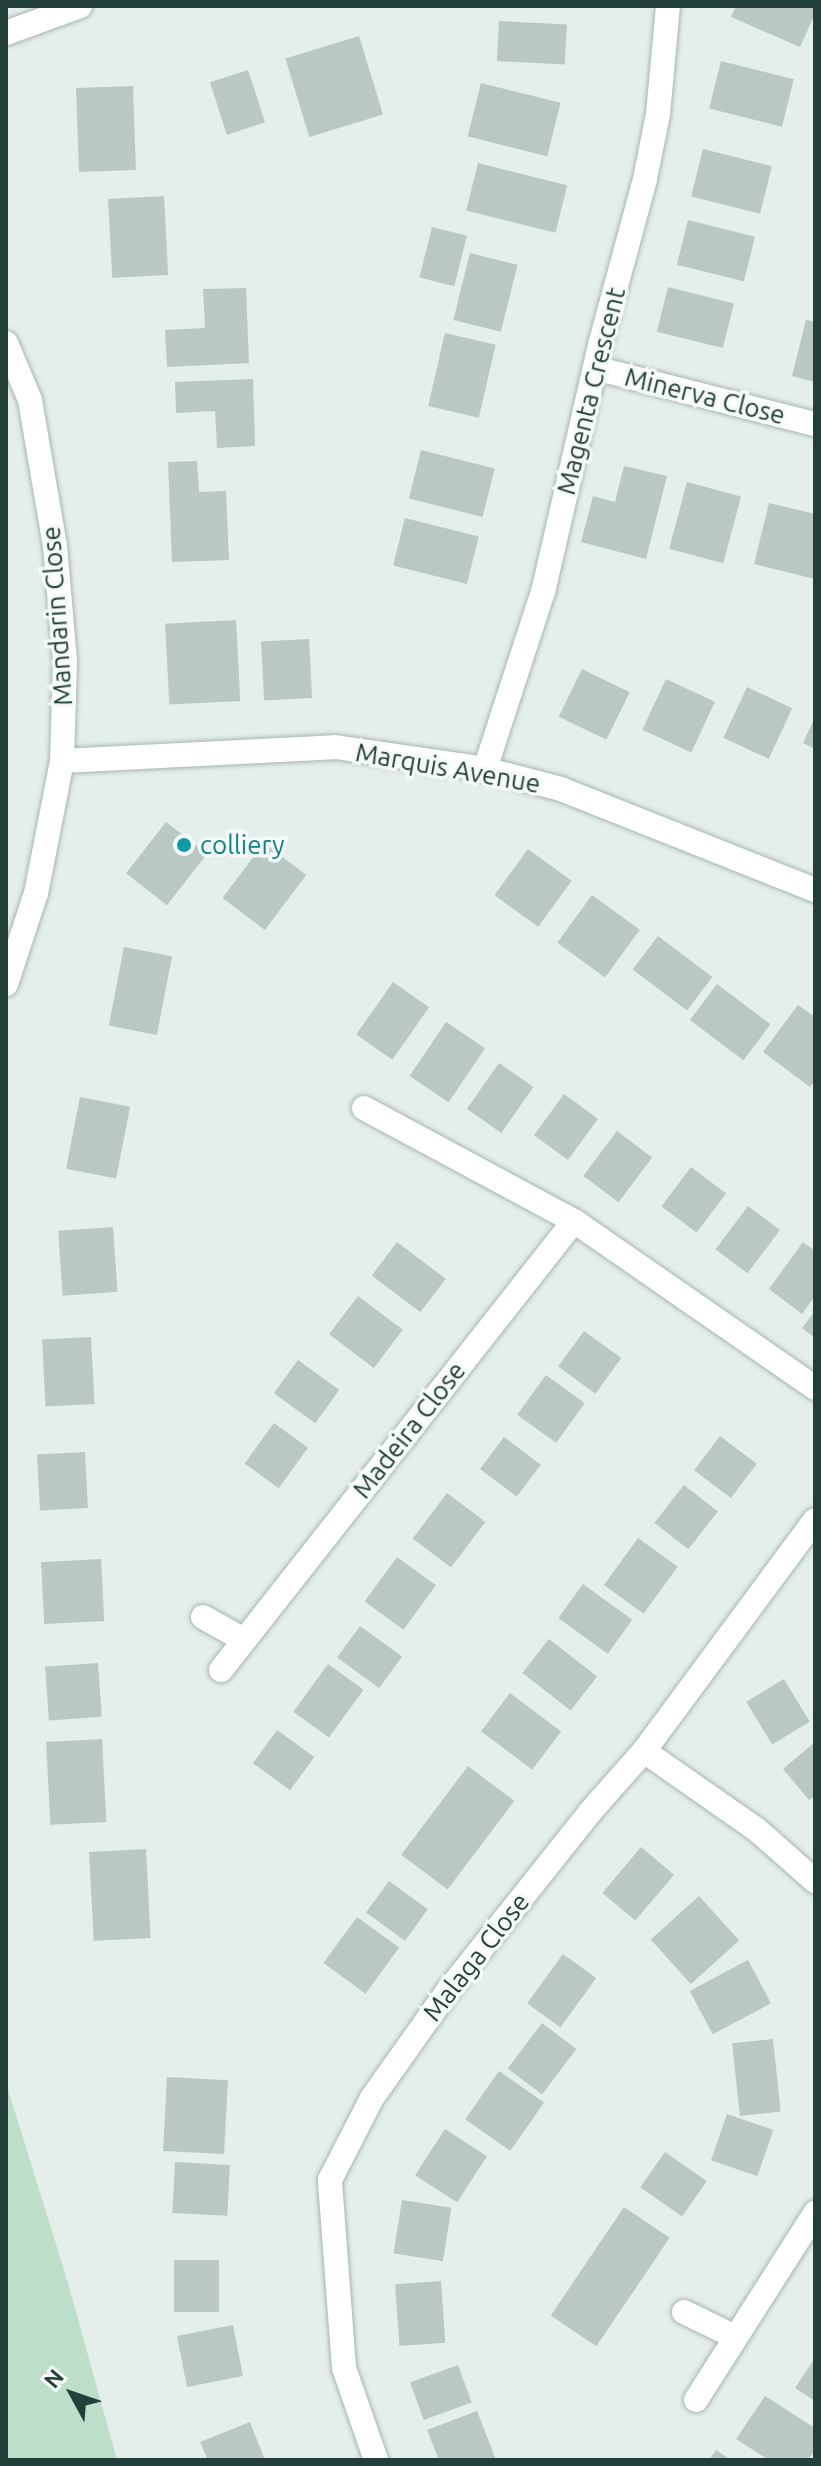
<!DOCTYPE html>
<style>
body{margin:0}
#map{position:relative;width:821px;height:2466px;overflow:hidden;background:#e4eeea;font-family:Ubuntu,sans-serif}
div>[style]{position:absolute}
.green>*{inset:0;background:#bddec9}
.building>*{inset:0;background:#b9c8c3;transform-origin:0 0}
.roads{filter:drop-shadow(0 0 2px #a6b6b2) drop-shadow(0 0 2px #a6b6b2)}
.minor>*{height:24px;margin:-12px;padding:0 12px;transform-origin:12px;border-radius:12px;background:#fff}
.dots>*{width:22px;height:22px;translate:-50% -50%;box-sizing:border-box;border:4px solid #f5faf8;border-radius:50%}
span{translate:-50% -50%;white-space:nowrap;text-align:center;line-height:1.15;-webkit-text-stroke:7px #f5faf8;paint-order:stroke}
.street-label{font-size:26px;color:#233f3a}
.culture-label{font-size:26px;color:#0d838f}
.left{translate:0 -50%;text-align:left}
.frame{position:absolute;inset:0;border:8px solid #233f3a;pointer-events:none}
.north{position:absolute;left:32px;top:2354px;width:80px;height:80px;-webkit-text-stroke:6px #f5faf8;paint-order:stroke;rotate:310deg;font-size:22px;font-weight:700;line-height:32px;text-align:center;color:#233f3a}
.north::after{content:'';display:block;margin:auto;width:28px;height:36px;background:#233f3a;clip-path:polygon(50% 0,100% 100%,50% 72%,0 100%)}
</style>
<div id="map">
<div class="green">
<i style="clip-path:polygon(6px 2083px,68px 2283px,117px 2460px,6px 2460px)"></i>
</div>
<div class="building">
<i style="clip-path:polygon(736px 6px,815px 6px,815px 14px,800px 47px,731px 17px)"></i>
<i style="left:499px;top:21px;width:68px;height:40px;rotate:3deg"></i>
<i style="left:359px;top:36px;width:82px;height:77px;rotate:73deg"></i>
<i style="left:721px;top:61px;width:75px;height:49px;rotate:14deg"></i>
<i style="left:248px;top:70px;width:55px;height:40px;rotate:72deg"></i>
<i style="left:481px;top:83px;width:82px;height:55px;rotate:14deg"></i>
<i style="left:133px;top:86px;width:84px;height:57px;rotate:88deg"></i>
<i style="left:703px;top:149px;width:71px;height:49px;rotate:14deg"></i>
<i style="left:478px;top:163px;width:92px;height:49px;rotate:14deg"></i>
<i style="left:164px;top:196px;width:79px;height:56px;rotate:87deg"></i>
<i style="left:688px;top:220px;width:69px;height:46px;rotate:14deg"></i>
<i style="left:432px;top:227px;width:36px;height:52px;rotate:14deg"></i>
<i style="left:470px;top:253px;width:49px;height:69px;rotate:14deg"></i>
<i style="left:668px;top:287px;width:68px;height:46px;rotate:14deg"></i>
<i style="clip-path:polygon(246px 288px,249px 363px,167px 367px,165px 330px,205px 328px,203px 289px)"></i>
<i style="clip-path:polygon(806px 320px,815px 322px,815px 382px,792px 376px)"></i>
<i style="left:445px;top:333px;width:52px;height:75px;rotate:13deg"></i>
<i style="clip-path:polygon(253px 379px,255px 446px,217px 448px,215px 411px,176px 413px,175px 382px)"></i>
<i style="left:421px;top:450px;width:76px;height:50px;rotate:14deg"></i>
<i style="clip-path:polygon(197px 461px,199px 492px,226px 491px,229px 560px,172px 562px,168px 462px)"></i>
<i style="clip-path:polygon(624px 466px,667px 476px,646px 559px,581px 542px,593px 496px,615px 502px)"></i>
<i style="left:687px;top:482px;width:56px;height:69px;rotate:15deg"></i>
<i style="clip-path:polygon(769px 503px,815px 514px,815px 579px,754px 564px)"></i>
<i style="left:405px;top:518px;width:76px;height:49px;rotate:14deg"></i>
<i style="left:236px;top:620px;width:81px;height:71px;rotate:87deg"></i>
<i style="left:309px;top:639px;width:59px;height:48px;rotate:87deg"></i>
<i style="left:582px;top:669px;width:53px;height:53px;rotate:26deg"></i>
<i style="left:666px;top:679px;width:54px;height:56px;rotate:25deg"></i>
<i style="left:747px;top:687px;width:50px;height:56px;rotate:25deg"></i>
<i style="clip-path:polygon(815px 717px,815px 749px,803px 743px)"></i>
<i style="left:166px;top:822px;width:52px;height:65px;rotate:38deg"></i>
<i style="left:264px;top:843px;width:53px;height:69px;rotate:37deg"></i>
<i style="left:528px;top:849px;width:54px;height:57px;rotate:36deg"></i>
<i style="left:592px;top:895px;width:59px;height:59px;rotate:36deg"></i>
<i style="left:658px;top:936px;width:68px;height:42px;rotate:37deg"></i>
<i style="left:124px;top:947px;width:49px;height:80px;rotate:11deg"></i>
<i style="left:393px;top:982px;width:44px;height:64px;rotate:35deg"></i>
<i style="left:717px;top:984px;width:67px;height:45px;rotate:37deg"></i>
<i style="clip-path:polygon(798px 1005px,815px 1017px,815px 1080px,810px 1087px,763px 1052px)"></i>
<i style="left:446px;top:1022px;width:47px;height:65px;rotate:34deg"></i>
<i style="left:499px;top:1063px;width:42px;height:56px;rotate:35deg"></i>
<i style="left:564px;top:1094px;width:42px;height:51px;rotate:36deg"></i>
<i style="left:80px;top:1097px;width:51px;height:73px;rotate:11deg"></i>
<i style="left:617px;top:1131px;width:44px;height:56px;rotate:37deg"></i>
<i style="left:691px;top:1167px;width:44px;height:49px;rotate:37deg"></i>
<i style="left:748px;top:1206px;width:40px;height:54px;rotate:37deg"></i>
<i style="left:113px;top:1227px;width:65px;height:55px;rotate:86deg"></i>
<i style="left:397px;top:1242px;width:61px;height:42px;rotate:37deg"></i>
<i style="clip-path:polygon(803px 1242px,815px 1251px,815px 1296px,802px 1314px,769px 1289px)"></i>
<i style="left:358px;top:1296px;width:56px;height:48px;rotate:37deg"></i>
<i style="clip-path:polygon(815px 1311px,815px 1338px,802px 1328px)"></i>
<i style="left:584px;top:1331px;width:46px;height:44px;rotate:36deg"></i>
<i style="left:91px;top:1337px;width:67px;height:49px;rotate:87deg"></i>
<i style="left:298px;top:1360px;width:51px;height:41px;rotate:36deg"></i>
<i style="left:546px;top:1375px;width:48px;height:49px;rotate:36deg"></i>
<i style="left:274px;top:1423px;width:42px;height:50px;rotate:36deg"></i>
<i style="left:720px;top:1436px;width:46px;height:43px;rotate:37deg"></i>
<i style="left:504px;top:1437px;width:46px;height:40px;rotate:37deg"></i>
<i style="left:85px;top:1452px;width:56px;height:48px;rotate:87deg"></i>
<i style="left:684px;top:1485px;width:43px;height:48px;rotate:38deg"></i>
<i style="left:447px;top:1493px;width:48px;height:57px;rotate:37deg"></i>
<i style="left:638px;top:1538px;width:49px;height:58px;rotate:36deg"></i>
<i style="left:397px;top:1557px;width:48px;height:55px;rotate:36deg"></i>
<i style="left:101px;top:1559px;width:62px;height:60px;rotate:87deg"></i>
<i style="left:583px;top:1584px;width:61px;height:42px;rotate:36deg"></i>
<i style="left:360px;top:1626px;width:52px;height:39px;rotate:36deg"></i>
<i style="left:549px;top:1639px;width:61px;height:43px;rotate:38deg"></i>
<i style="left:98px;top:1663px;width:54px;height:53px;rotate:86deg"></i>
<i style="left:328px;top:1664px;width:44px;height:59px;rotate:36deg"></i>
<i style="left:784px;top:1679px;width:50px;height:44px;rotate:59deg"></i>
<i style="left:510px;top:1693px;width:64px;height:48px;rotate:37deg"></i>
<i style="left:277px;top:1730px;width:46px;height:41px;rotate:36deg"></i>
<i style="left:102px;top:1739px;width:83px;height:56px;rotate:87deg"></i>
<i style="clip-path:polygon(815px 1742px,815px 1796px,809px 1800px,783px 1769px)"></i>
<i style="left:468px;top:1766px;width:58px;height:111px;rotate:37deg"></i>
<i style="left:641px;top:1847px;width:43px;height:60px;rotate:40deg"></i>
<i style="left:146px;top:1849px;width:89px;height:57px;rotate:87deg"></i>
<i style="left:389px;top:1881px;width:48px;height:39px;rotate:36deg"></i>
<i style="left:699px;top:1896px;width:60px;height:65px;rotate:48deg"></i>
<i style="left:357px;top:1917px;width:52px;height:57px;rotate:36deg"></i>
<i style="left:563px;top:1954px;width:41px;height:61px;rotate:36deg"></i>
<i style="left:748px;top:1960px;width:49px;height:66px;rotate:62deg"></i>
<i style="left:542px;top:2023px;width:43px;height:57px;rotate:37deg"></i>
<i style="left:773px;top:2039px;width:73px;height:41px;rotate:84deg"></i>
<i style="left:499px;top:2071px;width:55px;height:59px;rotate:35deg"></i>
<i style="left:167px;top:2077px;width:61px;height:74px;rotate:3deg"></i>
<i style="left:727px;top:2114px;width:49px;height:49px;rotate:19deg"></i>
<i style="left:445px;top:2129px;width:50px;height:55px;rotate:33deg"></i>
<i style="left:665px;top:2152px;width:51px;height:43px;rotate:35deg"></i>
<i style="left:175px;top:2162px;width:55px;height:51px;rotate:3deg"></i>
<i style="left:402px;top:2200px;width:50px;height:54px;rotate:9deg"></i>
<i style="left:624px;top:2207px;width:55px;height:131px;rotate:34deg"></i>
<i style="left:219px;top:2260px;width:52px;height:45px;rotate:90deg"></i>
<i style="left:441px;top:2281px;width:62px;height:46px;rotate:86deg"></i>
<i style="left:233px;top:2325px;width:52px;height:57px;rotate:79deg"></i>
<i style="clip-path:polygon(815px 2358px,815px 2401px,795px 2388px)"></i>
<i style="left:458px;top:2365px;width:40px;height:51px;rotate:70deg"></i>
<i style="clip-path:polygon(765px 2396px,815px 2428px,815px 2450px,808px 2460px,769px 2460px,736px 2439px)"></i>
<i style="clip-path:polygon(477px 2411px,496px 2460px,439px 2460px,427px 2430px)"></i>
<i style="clip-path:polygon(250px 2422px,265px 2460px,208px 2460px,200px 2442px)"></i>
<i style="clip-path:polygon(716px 2450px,731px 2460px,709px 2460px)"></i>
</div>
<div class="roads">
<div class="minor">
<i style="left:6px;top:33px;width:79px;rotate:-20deg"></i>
<i style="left:6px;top:343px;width:62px;rotate:67.2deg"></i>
<i style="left:30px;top:400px;width:148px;rotate:80.3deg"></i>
<i style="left:55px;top:546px;width:115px;rotate:85deg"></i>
<i style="left:65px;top:661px;width:100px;rotate:91.7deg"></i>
<i style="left:62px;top:761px;width:135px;rotate:101.1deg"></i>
<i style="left:36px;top:893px;width:96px;rotate:108.2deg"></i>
<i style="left:595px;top:368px;width:227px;rotate:14.3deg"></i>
<i style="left:62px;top:761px;width:273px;rotate:-2.9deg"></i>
<i style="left:335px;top:747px;width:152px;rotate:8.3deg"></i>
<i style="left:485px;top:769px;width:79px;rotate:14.7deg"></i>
<i style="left:561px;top:789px;width:273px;rotate:21.7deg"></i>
<i style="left:485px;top:769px;width:186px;rotate:-71.9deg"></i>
<i style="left:543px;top:592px;width:253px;rotate:-77deg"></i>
<i style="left:600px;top:345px;width:172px;rotate:-74.8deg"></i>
<i style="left:645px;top:179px;width:66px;rotate:-78.7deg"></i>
<i style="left:658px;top:114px;width:108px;rotate:-84.7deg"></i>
<i style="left:364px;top:1108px;width:238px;rotate:28.3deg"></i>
<i style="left:574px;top:1221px;width:293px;rotate:34.7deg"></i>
<i style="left:203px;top:1617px;width:47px;rotate:29.3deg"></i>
<i style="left:221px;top:1670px;width:571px;rotate:-51.83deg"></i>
<i style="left:644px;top:1751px;width:136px;rotate:34.9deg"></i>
<i style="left:756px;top:1829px;width:79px;rotate:41.4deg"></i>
<i style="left:684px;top:2312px;width:57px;rotate:26.1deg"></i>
<i style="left:696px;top:2400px;width:222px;rotate:-57.5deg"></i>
<i style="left:376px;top:2460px;width:97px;rotate:-109.2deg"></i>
<i style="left:344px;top:2368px;width:189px;rotate:-94.3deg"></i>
<i style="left:330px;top:2180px;width:92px;rotate:-62.9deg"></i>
<i style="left:372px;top:2098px;width:130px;rotate:-54.7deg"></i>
<i style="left:447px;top:1992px;width:230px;rotate:-51.5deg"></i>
<i style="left:590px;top:1812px;width:81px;rotate:-48.5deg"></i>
<i style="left:644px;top:1751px;width:287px;rotate:-53.5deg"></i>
</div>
</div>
<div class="dots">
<i style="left:184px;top:845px;background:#0f9aa8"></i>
</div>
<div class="street-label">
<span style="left:591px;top:391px;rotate:-76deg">Magenta Crescent</span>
<span style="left:705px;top:396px;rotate:14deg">Minerva Close</span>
<span style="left:57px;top:616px;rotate:-94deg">Mandarin Close</span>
<span style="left:448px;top:768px;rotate:10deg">Marquis Avenue</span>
<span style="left:409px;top:1430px;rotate:-52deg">Madeira Close</span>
<span style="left:476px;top:1957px;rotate:-52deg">Malaga Close</span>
</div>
<div class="culture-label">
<span class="left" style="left:200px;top:845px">colliery</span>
</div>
<div class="frame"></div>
<div class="north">N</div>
</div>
